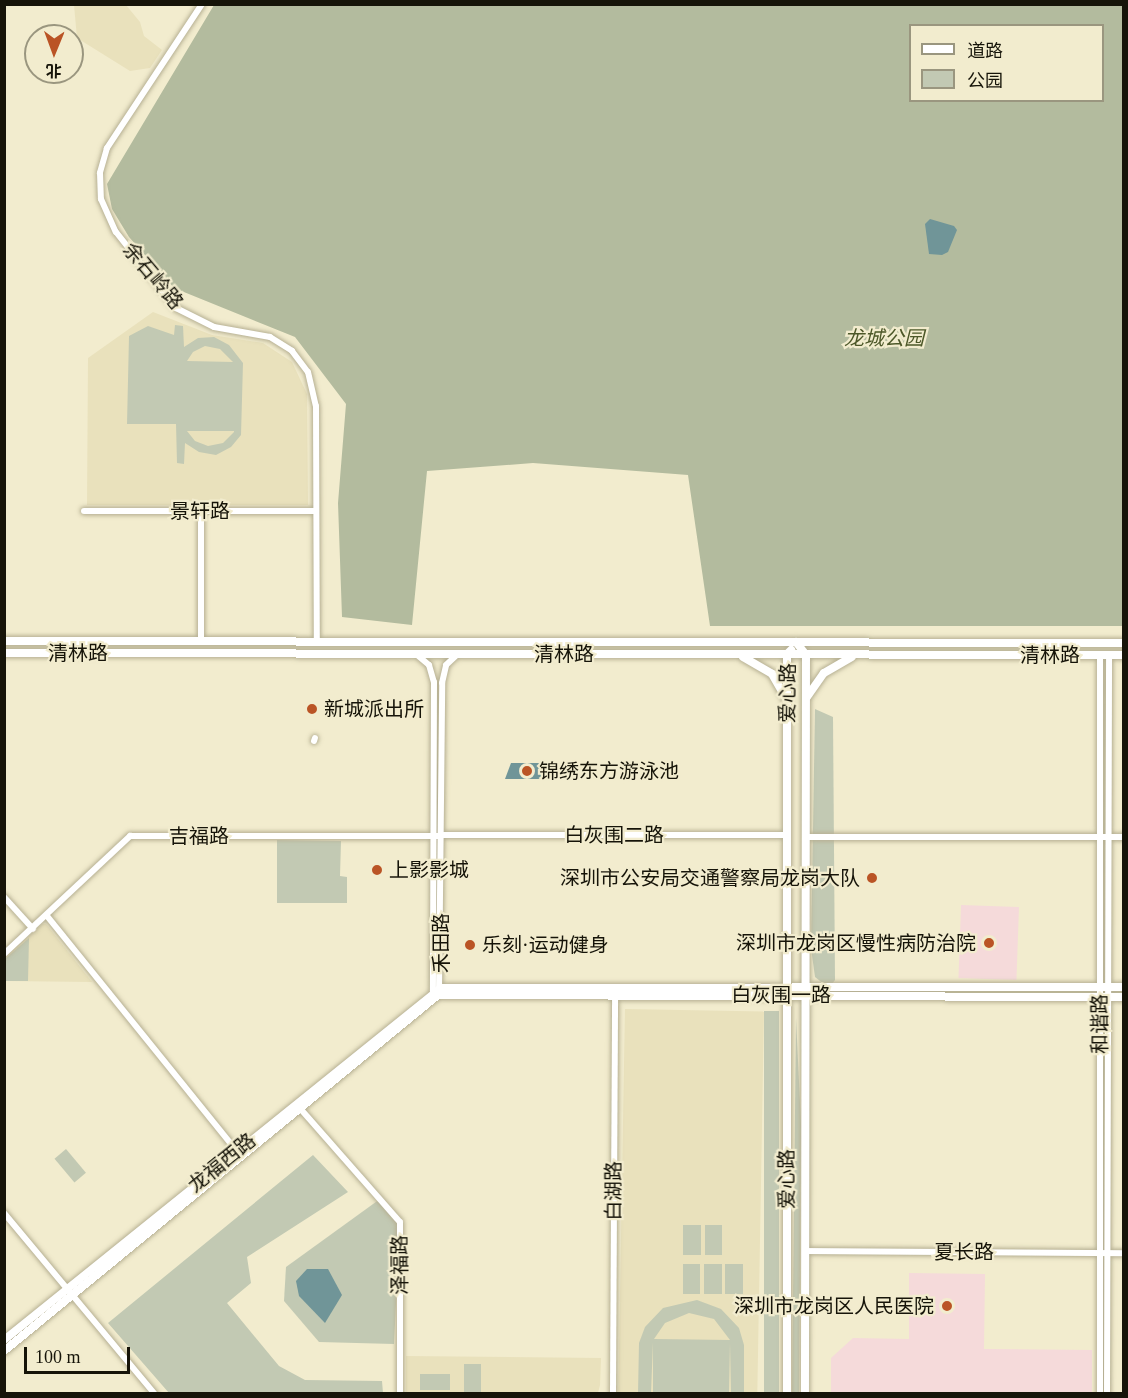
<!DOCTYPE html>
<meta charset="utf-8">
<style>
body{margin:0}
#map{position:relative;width:1128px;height:1398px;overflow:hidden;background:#f2ecce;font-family:"Times New Roman","Noto Sans SC",serif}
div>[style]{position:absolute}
.built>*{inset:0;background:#e9e1bc;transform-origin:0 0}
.medical>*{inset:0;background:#f5dada;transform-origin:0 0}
.green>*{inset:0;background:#c2c9b3;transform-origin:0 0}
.forest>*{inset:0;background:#b3bb9e}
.water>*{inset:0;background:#709598}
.roads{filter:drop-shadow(0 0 2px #b6b093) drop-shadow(0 0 2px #b6b093)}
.street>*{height:6px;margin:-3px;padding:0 3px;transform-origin:3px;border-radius:3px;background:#fff}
.secondary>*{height:8px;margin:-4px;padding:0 4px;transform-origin:4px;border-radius:4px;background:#fff}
.dots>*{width:16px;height:16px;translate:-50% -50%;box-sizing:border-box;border:3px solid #f2ecce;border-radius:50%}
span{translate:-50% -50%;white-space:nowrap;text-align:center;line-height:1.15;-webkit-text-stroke:4.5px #f2ecce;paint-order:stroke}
.street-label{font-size:20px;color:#161409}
.park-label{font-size:20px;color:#4d5829;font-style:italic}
.poi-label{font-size:20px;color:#161409}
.left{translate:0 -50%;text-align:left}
.right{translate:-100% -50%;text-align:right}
.frame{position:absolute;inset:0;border:6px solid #161409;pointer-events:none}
.legend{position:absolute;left:909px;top:24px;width:195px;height:78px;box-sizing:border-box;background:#f2ecce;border:2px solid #9a967f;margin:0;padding:8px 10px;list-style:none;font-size:18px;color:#161409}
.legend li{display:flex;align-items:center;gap:12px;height:30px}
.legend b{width:30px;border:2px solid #9a967f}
.north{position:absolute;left:24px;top:24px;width:60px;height:60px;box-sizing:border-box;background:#f2ecce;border:2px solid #9a967f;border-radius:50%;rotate:181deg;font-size:16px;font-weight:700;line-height:24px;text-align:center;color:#161409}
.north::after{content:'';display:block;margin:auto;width:21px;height:27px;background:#ba5425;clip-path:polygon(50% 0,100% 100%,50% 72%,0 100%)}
.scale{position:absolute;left:24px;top:1347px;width:106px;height:27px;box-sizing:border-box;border:3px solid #161409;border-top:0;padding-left:8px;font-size:18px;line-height:21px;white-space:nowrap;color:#161409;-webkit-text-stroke:4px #f2ecce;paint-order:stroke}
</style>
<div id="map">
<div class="built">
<i style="clip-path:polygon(74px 5px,126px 5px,140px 22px,144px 36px,162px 50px,150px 68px,130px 71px,77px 38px)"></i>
<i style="clip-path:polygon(153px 312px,212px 335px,263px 343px,292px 362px,307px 394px,308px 505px,87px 505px,88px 358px)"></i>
<i style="clip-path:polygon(42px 924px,46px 924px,92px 982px,5px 981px,4px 959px)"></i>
<i style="left:625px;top:1009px;width:139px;height:385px;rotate:1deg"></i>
<i style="clip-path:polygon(406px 1356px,601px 1358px,600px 1385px,598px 1393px,406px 1394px)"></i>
</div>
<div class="medical">
<i style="left:1019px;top:907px;width:73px;height:58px;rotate:92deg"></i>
<i style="clip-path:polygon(909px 1273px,985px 1274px,984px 1349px,1092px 1350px,1092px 1393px,831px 1393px,831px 1358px,853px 1338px,909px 1339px)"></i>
</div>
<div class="green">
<i style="clip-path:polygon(evenodd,175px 325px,183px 326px,184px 347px,198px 338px,214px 337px,229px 345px,243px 363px,241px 435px,231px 447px,216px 455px,199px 452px,185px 443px,184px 464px,177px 463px,176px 424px,127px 424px,129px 336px,148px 326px,174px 335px,175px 325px,205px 346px,220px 349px,233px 362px,187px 361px,193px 352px,205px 346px,175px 325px,187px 431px,234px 431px,234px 432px,223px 443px,208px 446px,195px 441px,187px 431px)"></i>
<i style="clip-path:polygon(815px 709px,833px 717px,835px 980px,829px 988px,815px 977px,811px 948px)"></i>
<i style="clip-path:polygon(277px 840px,341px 841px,340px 876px,347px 877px,347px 903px,277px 903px)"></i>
<i style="clip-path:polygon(29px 938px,28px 981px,5px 981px,5px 959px)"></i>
<i style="left:764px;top:1011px;width:15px;height:382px"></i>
<i style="clip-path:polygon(796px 1018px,801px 1124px,799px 1393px,792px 1394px)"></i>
<i style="left:66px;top:1149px;width:31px;height:15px;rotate:50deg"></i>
<i style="clip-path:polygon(313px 1155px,348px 1192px,247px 1257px,251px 1283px,227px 1303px,279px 1366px,305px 1380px,382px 1381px,383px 1393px,169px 1393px,108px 1323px)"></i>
<i style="clip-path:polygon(380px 1199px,400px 1222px,394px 1344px,319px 1342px,284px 1301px,286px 1267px)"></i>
<i style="left:683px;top:1225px;width:18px;height:30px"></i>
<i style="left:705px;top:1225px;width:17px;height:30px"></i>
<i style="left:683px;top:1264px;width:17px;height:30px"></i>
<i style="left:704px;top:1264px;width:18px;height:30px"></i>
<i style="left:725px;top:1264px;width:18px;height:30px"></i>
<i style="clip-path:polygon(evenodd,697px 1300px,721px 1309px,739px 1328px,744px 1345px,744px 1393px,731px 1393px,730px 1343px,729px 1393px,653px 1393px,653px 1342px,651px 1393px,638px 1393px,639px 1343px,645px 1327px,663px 1308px,697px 1300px,689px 1313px,714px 1319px,730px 1340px,654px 1339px,665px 1323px,689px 1313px)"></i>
<i style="left:464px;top:1364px;width:17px;height:29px"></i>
<i style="left:420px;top:1374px;width:30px;height:16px"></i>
</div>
<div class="forest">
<i style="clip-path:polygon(evenodd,214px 5px,1123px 5px,1123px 626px,710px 626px,688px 475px,533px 463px,427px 471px,412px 625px,342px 617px,338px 503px,346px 404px,295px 337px,174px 288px,129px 237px,112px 209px,107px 184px,214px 5px,910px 26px,1102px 26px,1102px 100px,910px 100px,910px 26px)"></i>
</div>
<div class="water">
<i style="clip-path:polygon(930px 219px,954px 226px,957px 230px,948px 252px,942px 255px,929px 254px,925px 224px)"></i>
<i style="clip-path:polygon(511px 763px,546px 763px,545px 771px,541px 779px,505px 779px)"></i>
<i style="clip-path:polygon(307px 1269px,328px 1269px,342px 1295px,325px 1323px,299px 1296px,296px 1281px)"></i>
</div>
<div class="roads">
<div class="street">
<i style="left:202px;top:4px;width:173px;rotate:123.4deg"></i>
<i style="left:107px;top:148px;width:26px;rotate:106deg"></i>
<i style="left:100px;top:173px;width:26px;rotate:88deg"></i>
<i style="left:101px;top:199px;width:36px;rotate:66deg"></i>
<i style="left:116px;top:232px;width:97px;rotate:51.7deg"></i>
<i style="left:176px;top:308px;width:42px;rotate:26.6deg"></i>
<i style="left:214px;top:327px;width:57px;rotate:10.1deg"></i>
<i style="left:270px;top:337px;width:26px;rotate:32deg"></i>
<i style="left:292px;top:351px;width:26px;rotate:53deg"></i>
<i style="left:308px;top:372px;width:35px;rotate:77deg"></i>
<i style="left:316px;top:406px;width:235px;rotate:89.8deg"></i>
<i style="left:84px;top:511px;width:232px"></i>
<i style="left:201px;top:641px;width:130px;rotate:-90deg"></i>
<i style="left:416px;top:654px;width:17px;rotate:40deg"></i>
<i style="left:429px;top:665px;width:18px;rotate:74deg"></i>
<i style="left:434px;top:682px;width:309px;rotate:90.2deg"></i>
<i style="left:433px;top:991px;width:6px;rotate:45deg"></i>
<i style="left:314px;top:741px;width:3px;rotate:-72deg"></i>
<i style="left:806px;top:837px;width:318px"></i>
<i style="left:4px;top:897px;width:43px;rotate:47.8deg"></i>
<i style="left:47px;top:916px;width:306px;rotate:51.1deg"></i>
<i style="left:4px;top:954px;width:173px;rotate:-43.1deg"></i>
<i style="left:130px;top:836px;width:657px;rotate:-0.09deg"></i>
<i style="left:439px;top:992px;width:309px;rotate:-89.4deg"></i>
<i style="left:442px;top:683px;width:18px;rotate:-77deg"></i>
<i style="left:446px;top:665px;width:16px;rotate:-43deg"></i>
<i style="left:298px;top:1106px;width:154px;rotate:48.7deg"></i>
<i style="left:400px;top:1222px;width:172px;rotate:90deg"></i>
<i style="left:4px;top:1213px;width:236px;rotate:50.2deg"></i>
<i style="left:805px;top:1251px;width:319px;rotate:0.4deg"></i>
<i style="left:613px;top:1394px;width:403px;rotate:-89.7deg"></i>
<i style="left:1100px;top:1394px;width:739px;rotate:-90deg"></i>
<i style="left:1107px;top:1394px;width:739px;rotate:-89.84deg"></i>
</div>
<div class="secondary">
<i style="left:4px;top:641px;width:1120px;rotate:0.1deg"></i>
<i style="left:796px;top:642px;width:16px;rotate:52deg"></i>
<i style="left:806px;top:655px;width:739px;rotate:90.08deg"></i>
<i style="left:4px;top:653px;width:1120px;rotate:0.1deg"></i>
<i style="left:743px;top:657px;width:34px;rotate:30deg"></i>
<i style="left:772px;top:674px;width:28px;rotate:60deg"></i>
<i style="left:807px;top:697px;width:29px;rotate:-55deg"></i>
<i style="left:824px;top:673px;width:32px;rotate:-30deg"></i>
<i style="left:4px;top:1340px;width:561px;rotate:-38.85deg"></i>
<i style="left:441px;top:988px;width:683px;rotate:-0.08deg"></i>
<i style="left:4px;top:1351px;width:561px;rotate:-39.36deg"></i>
<i style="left:438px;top:995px;width:686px;rotate:0.17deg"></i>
<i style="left:787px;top:1394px;width:740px;rotate:-90deg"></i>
<i style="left:787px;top:654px;width:6px;rotate:-45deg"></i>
</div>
</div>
<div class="dots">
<i style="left:312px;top:709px;background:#ba5425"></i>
<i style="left:527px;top:771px;background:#ba5425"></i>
<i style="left:377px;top:870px;background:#ba5425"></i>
<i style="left:872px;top:878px;background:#ba5425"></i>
<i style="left:989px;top:943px;background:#ba5425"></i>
<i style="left:470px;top:945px;background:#ba5425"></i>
<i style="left:947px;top:1306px;background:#ba5425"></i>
</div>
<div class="street-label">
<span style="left:153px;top:276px;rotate:50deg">余石岭路</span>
<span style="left:200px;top:511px">景轩路</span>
<span style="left:78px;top:653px">清林路</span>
<span style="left:564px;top:654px">清林路</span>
<span style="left:1050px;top:655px">清林路</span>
<span style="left:788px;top:693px;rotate:-89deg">爱心路</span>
<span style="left:614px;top:835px">白灰围二路</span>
<span style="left:199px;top:836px">吉福路</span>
<span style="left:441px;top:943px;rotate:-90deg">禾田路</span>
<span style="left:781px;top:995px">白灰围一路</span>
<span style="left:1100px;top:1024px;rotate:-90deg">和谐路</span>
<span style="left:222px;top:1163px;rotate:-39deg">龙福西路</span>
<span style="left:787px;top:1179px;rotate:-90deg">爱心路</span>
<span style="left:614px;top:1191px;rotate:-90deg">白湖路</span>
<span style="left:964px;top:1252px">夏长路</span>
<span style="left:400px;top:1265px;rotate:-90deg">泽福路</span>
</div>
<div class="park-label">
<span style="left:884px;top:338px">龙城公园</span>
</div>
<div class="poi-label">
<span class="left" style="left:324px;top:709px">新城派出所</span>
<span class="left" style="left:539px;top:771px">锦绣东方游泳池</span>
<span class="left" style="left:389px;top:870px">上影影城</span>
<span class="right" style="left:860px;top:878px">深圳市公安局交通警察局龙岗大队</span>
<span class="right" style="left:976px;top:943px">深圳市龙岗区慢性病防治院</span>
<span class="left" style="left:482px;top:945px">乐刻·运动健身</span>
<span class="right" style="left:934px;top:1306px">深圳市龙岗区人民医院</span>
</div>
<div class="frame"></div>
<ul class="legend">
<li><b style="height:8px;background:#fff"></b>道路</li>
<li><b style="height:16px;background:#c2c9b3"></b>公园</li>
</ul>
<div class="north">北</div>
<div class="scale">100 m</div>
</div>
